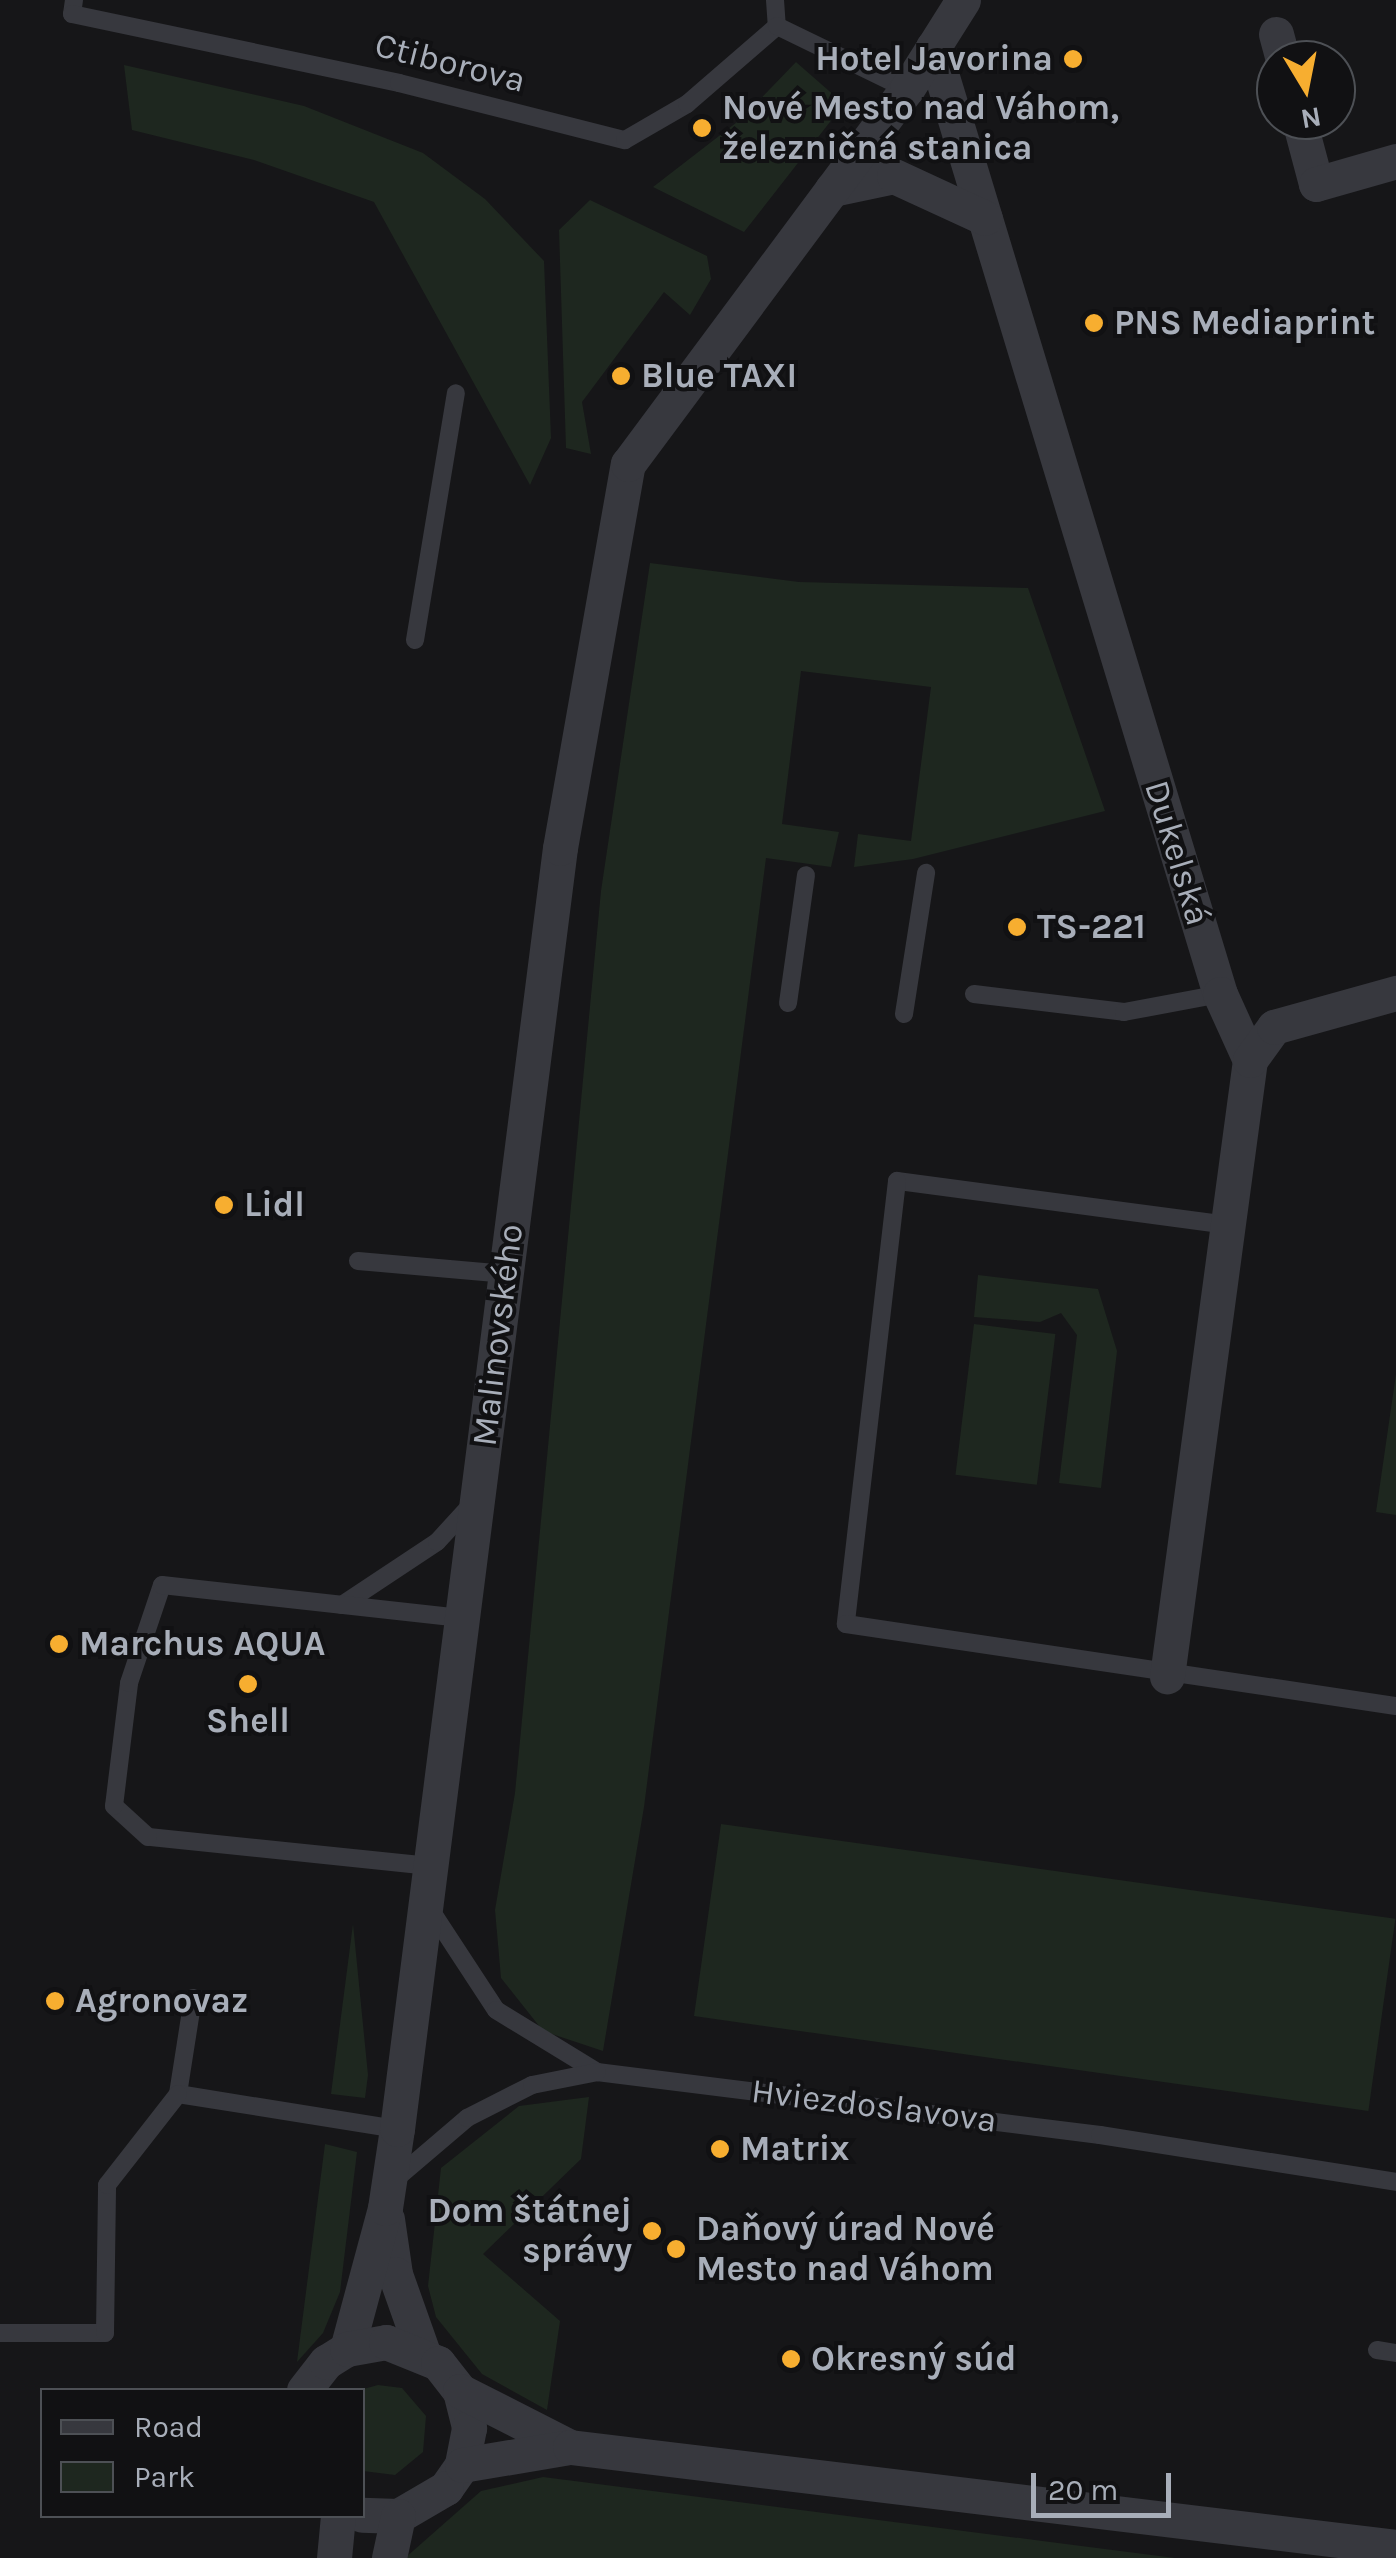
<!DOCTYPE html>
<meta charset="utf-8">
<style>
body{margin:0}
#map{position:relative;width:1396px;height:2558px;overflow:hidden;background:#161618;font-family:Karla,sans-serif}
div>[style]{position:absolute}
.green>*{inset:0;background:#1e271f;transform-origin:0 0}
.lane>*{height:18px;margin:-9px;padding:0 9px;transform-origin:9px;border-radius:9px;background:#37383e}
.street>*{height:35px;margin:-17.5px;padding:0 17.5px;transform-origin:17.5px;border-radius:17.5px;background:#37383e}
.dots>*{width:28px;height:28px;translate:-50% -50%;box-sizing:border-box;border:5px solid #111113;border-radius:50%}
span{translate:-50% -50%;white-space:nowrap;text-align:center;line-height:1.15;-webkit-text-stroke:8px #111113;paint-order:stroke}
.poi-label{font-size:35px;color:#a8aeb9;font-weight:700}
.right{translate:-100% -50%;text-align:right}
.left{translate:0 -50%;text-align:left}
.street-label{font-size:35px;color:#a8aeb9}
.legend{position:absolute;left:40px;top:2388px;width:325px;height:130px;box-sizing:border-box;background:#111113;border:2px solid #4d5055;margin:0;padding:12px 18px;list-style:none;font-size:30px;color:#a8aeb9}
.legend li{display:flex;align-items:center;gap:20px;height:50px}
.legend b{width:50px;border:2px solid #4d5055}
.north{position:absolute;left:1256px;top:40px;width:100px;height:100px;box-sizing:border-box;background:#111113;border:2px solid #4d5055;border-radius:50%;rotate:170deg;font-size:28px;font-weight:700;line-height:40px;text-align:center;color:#a8aeb9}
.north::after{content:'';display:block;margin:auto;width:35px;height:45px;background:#f7ae30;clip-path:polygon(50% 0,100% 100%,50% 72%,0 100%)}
.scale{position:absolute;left:1031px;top:2473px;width:140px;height:45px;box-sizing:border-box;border:5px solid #a8aeb9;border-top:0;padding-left:12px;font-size:30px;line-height:35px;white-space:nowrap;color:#a8aeb9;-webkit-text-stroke:8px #111113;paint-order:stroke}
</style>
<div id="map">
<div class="green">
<i style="clip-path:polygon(796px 62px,844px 104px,744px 232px,653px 187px,741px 119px)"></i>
<i style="clip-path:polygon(124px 65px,304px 106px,423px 153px,485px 199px,544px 261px,551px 438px,530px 485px,374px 202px,254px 160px,132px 130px)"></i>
<i style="clip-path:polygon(590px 200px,707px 256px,711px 279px,690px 315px,664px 292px,582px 402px,591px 454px,566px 448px,559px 230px)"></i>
<i style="clip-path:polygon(650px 563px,799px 582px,1028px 588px,1105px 811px,913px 859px,854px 867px,858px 834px,911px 841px,931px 687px,801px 671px,782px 824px,839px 832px,831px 867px,766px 858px,644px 1807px,603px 2051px,543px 2031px,501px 1978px,495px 1910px,515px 1793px,601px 891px)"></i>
<i style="clip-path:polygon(978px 1275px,1098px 1289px,1117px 1351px,1101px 1488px,1059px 1483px,1077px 1335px,1061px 1313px,1040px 1322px,974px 1317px)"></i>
<i style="left:974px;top:1324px;width:82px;height:152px;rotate:7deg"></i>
<i style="clip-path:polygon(1396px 1374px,1396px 1515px,1376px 1512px)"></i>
<i style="left:721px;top:1824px;width:681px;height:194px;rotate:8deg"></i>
<i style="clip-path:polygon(353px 1924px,368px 2075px,365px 2098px,331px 2094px)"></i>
<i style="clip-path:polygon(589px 2097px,581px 2159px,483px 2254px,560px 2321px,547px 2410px,482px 2374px,436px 2317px,428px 2286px,441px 2168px,519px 2106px)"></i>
<i style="clip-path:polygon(325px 2144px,357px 2152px,340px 2292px,323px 2333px,297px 2362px)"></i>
<i style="clip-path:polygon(378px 2385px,402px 2388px,426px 2416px,423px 2452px,395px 2475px,363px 2471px,360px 2390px)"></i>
<i style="clip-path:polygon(543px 2477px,1175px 2558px,405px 2558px,481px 2491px)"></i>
</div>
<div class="lane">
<i style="left:74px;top:0;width:14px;rotate:98deg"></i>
<i style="left:72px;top:14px;width:334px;rotate:11.9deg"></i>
<i style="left:399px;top:83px;width:233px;rotate:14.2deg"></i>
<i style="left:625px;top:140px;width:72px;rotate:-30.1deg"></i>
<i style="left:687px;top:104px;width:119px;rotate:-40.9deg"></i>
<i style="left:775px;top:0;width:26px;rotate:86deg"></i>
<i style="left:777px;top:26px;width:144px;rotate:25.9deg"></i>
<i style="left:415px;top:640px;width:250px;rotate:-80.6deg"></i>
<i style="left:974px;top:994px;width:151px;rotate:6.8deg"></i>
<i style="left:1124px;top:1012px;width:98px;rotate:-10.6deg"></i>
<i style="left:788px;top:1003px;width:129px;rotate:-82deg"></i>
<i style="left:904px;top:1014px;width:143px;rotate:-81.1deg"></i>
<i style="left:1228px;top:1225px;width:334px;rotate:-172.4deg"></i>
<i style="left:897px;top:1181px;width:446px;rotate:96.6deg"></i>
<i style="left:846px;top:1624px;width:556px;rotate:8.48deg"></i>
<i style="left:358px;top:1261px;width:149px;rotate:5deg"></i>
<i style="left:342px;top:1605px;width:114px;rotate:-33.6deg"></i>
<i style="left:437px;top:1542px;width:50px;rotate:-47.4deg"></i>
<i style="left:430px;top:1866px;width:283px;rotate:-174.1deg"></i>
<i style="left:148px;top:1837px;width:46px;rotate:-137.6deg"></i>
<i style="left:114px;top:1806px;width:124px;rotate:-83deg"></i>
<i style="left:129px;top:1683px;width:103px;rotate:-71.4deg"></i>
<i style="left:162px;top:1585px;width:303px;rotate:6.3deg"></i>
<i style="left:428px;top:1906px;width:124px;rotate:56.8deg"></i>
<i style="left:496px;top:2010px;width:119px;rotate:31.5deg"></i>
<i style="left:597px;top:2072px;width:507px;rotate:7.14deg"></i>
<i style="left:1100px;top:2135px;width:300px;rotate:9deg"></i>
<i style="left:193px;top:1998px;width:97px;rotate:98.9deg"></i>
<i style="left:178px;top:2094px;width:222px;rotate:9.1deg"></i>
<i style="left:391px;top:2183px;width:100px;rotate:-40.5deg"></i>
<i style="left:467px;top:2118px;width:73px;rotate:-26.9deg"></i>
<i style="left:532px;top:2085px;width:66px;rotate:-11.3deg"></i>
<i style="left:0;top:2333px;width:105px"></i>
<i style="left:105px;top:2333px;width:148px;rotate:-89.2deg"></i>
<i style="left:107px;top:2185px;width:115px;rotate:-52deg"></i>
<i style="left:1377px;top:2350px;width:19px;rotate:9deg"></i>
</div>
<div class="street">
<i style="left:1276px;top:34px;width:27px;rotate:75deg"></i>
<i style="left:933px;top:47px;width:990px;rotate:73.14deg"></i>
<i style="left:1220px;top:994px;width:72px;rotate:65.6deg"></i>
<i style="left:1250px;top:1060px;width:622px;rotate:97.67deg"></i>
<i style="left:1299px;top:120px;width:66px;rotate:75.1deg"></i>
<i style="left:1316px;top:184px;width:83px;rotate:-16deg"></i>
<i style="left:832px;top:189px;width:63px;rotate:-11.8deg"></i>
<i style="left:894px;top:176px;width:100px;rotate:24.8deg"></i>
<i style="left:1250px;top:1060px;width:41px;rotate:-54deg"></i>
<i style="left:1274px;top:1027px;width:127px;rotate:-15.6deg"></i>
<i style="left:387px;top:2219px;width:56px;rotate:81.7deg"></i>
<i style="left:395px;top:2274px;width:84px;rotate:70.5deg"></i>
<i style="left:347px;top:2349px;width:146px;rotate:-74.9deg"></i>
<i style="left:385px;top:2208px;width:80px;rotate:-81.4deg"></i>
<i style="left:397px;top:2129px;width:1291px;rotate:-82.75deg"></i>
<i style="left:560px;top:848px;width:390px;rotate:-80deg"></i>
<i style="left:628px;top:464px;width:467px;rotate:-53.4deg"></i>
<i style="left:907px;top:89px;width:105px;rotate:-57.8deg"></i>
<i style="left:304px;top:2390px;width:36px;rotate:-52deg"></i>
<i style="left:326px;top:2362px;width:25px;rotate:-32deg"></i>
<i style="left:347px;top:2349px;width:40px;rotate:-10deg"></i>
<i style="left:386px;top:2342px;width:56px;rotate:22deg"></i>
<i style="left:438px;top:2363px;width:36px;rotate:52deg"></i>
<i style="left:460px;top:2391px;width:38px;rotate:76deg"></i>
<i style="left:469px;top:2428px;width:38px;rotate:101deg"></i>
<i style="left:462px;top:2465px;width:28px;rotate:125deg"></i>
<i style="left:446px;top:2488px;width:56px;rotate:149.7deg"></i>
<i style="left:398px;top:2516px;width:36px;rotate:-178deg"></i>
<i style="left:460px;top:2391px;width:123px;rotate:27deg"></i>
<i style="left:462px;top:2465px;width:109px;rotate:-9.5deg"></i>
<i style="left:570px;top:2447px;width:832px;rotate:6.9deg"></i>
<i style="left:334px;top:2558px;width:42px;rotate:-84.6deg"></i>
<i style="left:389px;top:2558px;width:43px;rotate:-77.9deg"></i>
</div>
<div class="dots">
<i style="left:1073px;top:59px;background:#f7ae30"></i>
<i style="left:702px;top:128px;background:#f7ae30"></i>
<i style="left:1094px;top:323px;background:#f7ae30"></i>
<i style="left:621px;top:376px;background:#f7ae30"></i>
<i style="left:1017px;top:927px;background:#f7ae30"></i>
<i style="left:224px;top:1205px;background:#f7ae30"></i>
<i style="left:59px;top:1644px;background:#f7ae30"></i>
<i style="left:248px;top:1684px;background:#f7ae30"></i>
<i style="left:55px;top:2001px;background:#f7ae30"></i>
<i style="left:720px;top:2149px;background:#f7ae30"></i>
<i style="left:652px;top:2231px;background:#f7ae30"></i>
<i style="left:676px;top:2249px;background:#f7ae30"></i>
<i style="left:791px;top:2359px;background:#f7ae30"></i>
</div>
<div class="poi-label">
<span class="right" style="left:1053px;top:59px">Hotel Javorina</span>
<span class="left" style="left:722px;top:128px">Nové Mesto nad Váhom,<br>železničná stanica</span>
<span class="left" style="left:1114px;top:323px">PNS Mediaprint</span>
<span class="left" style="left:641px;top:376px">Blue TAXI</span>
<span class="left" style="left:1037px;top:927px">TS-221</span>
<span class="left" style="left:244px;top:1205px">Lidl</span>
<span class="left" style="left:79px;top:1644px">Marchus AQUA</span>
<span style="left:248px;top:1721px">Shell</span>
<span class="left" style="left:75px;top:2001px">Agronovaz</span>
<span class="left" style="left:740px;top:2149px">Matrix</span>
<span class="right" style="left:632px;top:2231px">Dom štátnej<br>správy</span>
<span class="left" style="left:696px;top:2249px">Daňový úrad Nové<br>Mesto nad Váhom</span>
<span class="left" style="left:811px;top:2359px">Okresný súd</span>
</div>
<div class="street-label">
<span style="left:450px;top:63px;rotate:14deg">Ctiborova</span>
<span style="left:1177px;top:853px;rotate:73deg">Dukelská</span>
<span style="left:498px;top:1335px;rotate:-83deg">Malinovského</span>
<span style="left:874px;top:2106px;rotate:7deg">Hviezdoslavova</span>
</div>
<ul class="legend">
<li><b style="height:12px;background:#37383e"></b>Road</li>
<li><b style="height:28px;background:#1e271f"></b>Park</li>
</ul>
<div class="north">N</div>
<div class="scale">20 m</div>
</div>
